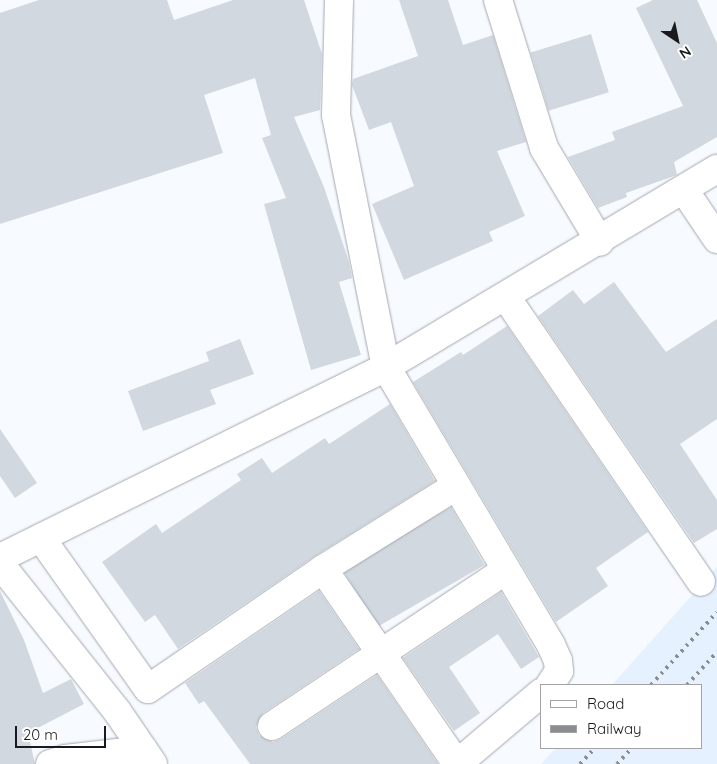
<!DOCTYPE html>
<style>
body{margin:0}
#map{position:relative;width:717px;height:764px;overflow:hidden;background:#f7faff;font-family:Quicksand,sans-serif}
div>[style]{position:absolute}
.built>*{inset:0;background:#e6f1ff}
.building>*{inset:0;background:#d2d8df;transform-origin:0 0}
.roads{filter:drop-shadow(0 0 1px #a3a8af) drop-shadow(0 0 1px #a3a8af)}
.minor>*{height:28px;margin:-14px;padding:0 14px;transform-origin:14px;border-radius:14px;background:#fff}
.rail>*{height:4px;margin-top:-2px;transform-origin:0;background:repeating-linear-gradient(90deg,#8a8c90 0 2.5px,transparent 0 7.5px)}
span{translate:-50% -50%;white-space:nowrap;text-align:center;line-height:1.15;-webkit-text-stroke:4.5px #fff;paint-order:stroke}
.legend{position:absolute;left:540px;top:684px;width:162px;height:65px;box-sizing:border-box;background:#fff;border:1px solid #a3a3a5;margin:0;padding:6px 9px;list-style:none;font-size:15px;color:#181a1d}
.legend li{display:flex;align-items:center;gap:10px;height:25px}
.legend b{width:25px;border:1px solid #a3a3a5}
.north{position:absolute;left:652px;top:15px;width:50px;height:50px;-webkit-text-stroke:4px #fff;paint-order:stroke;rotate:146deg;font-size:14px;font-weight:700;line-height:20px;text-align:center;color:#181a1d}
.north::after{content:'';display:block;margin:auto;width:18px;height:22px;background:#181a1d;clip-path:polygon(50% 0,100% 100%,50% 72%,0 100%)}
.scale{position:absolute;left:15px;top:726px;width:91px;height:22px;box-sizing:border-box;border:2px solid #181a1d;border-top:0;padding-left:6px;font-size:15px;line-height:18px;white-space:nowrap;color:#181a1d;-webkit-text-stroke:4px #fff;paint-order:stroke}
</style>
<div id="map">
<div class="built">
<i style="clip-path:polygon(717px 567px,717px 764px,541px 764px,556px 748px,701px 748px,701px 685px,612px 685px)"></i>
</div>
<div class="building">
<i style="clip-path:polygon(39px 0,167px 0,174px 20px,233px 0,304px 0,322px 54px,320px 110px,294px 117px,324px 187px,349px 262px,352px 278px,339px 282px,361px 355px,311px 370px,264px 204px,286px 198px,262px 138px,271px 135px,255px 78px,204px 95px,223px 153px,0 224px,0 13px)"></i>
<i style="clip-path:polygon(399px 0,448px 0,463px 45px,493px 35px,526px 142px,497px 151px,525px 216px,489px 232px,493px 241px,404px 280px,372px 204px,414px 186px,391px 122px,369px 130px,352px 85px,353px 79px,418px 56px)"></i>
<i style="clip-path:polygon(653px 0,697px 0,717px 43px,717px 137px,674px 162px,677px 175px,626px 193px,627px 197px,598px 208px,568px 157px,615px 140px,612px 132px,683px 106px,636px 8px)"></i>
<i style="left:591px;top:34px;width:61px;height:63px;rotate:73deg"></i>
<i style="clip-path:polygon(614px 282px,666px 352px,717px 319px,717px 419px,680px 444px,717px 500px,717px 529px,694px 543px,538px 316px,573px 290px,584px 304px)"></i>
<i style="clip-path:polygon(507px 326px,648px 532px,596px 568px,608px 586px,556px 622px,413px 382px,461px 352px,463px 355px)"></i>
<i style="clip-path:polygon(240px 339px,254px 374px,210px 390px,216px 404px,143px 431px,128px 391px,209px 361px,206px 352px)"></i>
<i style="clip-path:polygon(390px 404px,435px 481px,315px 556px,178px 649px,155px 615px,145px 622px,102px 562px,156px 524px,162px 533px,241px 480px,237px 474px,262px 458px,272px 473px,325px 438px,329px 444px)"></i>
<i style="clip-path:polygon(0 429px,37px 483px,15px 498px,0 476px)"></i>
<i style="left:451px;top:507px;width:67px;height:125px;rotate:60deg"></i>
<i style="clip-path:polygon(0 591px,24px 640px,43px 693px,71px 679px,84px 704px,28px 733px,35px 764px,0 764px)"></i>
<i style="clip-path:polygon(319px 591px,359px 649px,263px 713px,256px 727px,259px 735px,273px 742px,281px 739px,377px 675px,438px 764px,250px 764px,204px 701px,199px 704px,185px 683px)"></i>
<i style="clip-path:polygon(501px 592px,539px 657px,521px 669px,498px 634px,449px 667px,480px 713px,454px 731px,403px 658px)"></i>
</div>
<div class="roads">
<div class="minor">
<i style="left:339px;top:0;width:115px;rotate:91.5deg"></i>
<i style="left:336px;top:115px;width:257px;rotate:78.8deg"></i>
<i style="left:386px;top:367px;width:323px;rotate:59.3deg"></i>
<i style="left:551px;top:645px;width:17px;rotate:66deg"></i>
<i style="left:558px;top:661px;width:10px;rotate:84deg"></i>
<i style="left:559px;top:671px;width:17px;rotate:123deg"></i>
<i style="left:498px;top:0;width:155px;rotate:72.7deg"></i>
<i style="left:544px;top:148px;width:109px;rotate:59.2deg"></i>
<i style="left:684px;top:190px;width:59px;rotate:56deg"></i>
<i style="left:506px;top:297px;width:345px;rotate:55.6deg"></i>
<i style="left:41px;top:538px;width:185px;rotate:54.7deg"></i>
<i style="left:148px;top:689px;width:212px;rotate:-34.4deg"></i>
<i style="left:323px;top:569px;width:157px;rotate:-32deg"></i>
<i style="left:0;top:558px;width:431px;rotate:-26.3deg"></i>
<i style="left:386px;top:367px;width:386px;rotate:-30.9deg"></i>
<i style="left:0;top:564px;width:188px;rotate:51.5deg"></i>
<i style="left:117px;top:711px;width:64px;rotate:55.8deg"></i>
<i style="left:323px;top:569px;width:237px;rotate:55.5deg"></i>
<i style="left:272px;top:726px;width:281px;rotate:-33.7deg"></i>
<i style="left:50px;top:764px;width:16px;rotate:-18deg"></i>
<i style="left:65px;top:759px;width:79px;rotate:-6.6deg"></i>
<i style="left:457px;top:764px;width:110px;rotate:-40.2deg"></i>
</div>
</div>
<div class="rail">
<i style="left:651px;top:685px;width:98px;rotate:-47.9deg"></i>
<i style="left:687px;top:685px;width:45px;rotate:-47.7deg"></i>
<i style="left:580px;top:764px;width:22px;rotate:-47deg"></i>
<i style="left:617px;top:764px;width:22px;rotate:-47deg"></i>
</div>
<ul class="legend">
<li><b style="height:6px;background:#fff"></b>Road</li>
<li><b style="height:6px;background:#8a8c90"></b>Railway</li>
</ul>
<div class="north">N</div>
<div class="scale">20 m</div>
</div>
